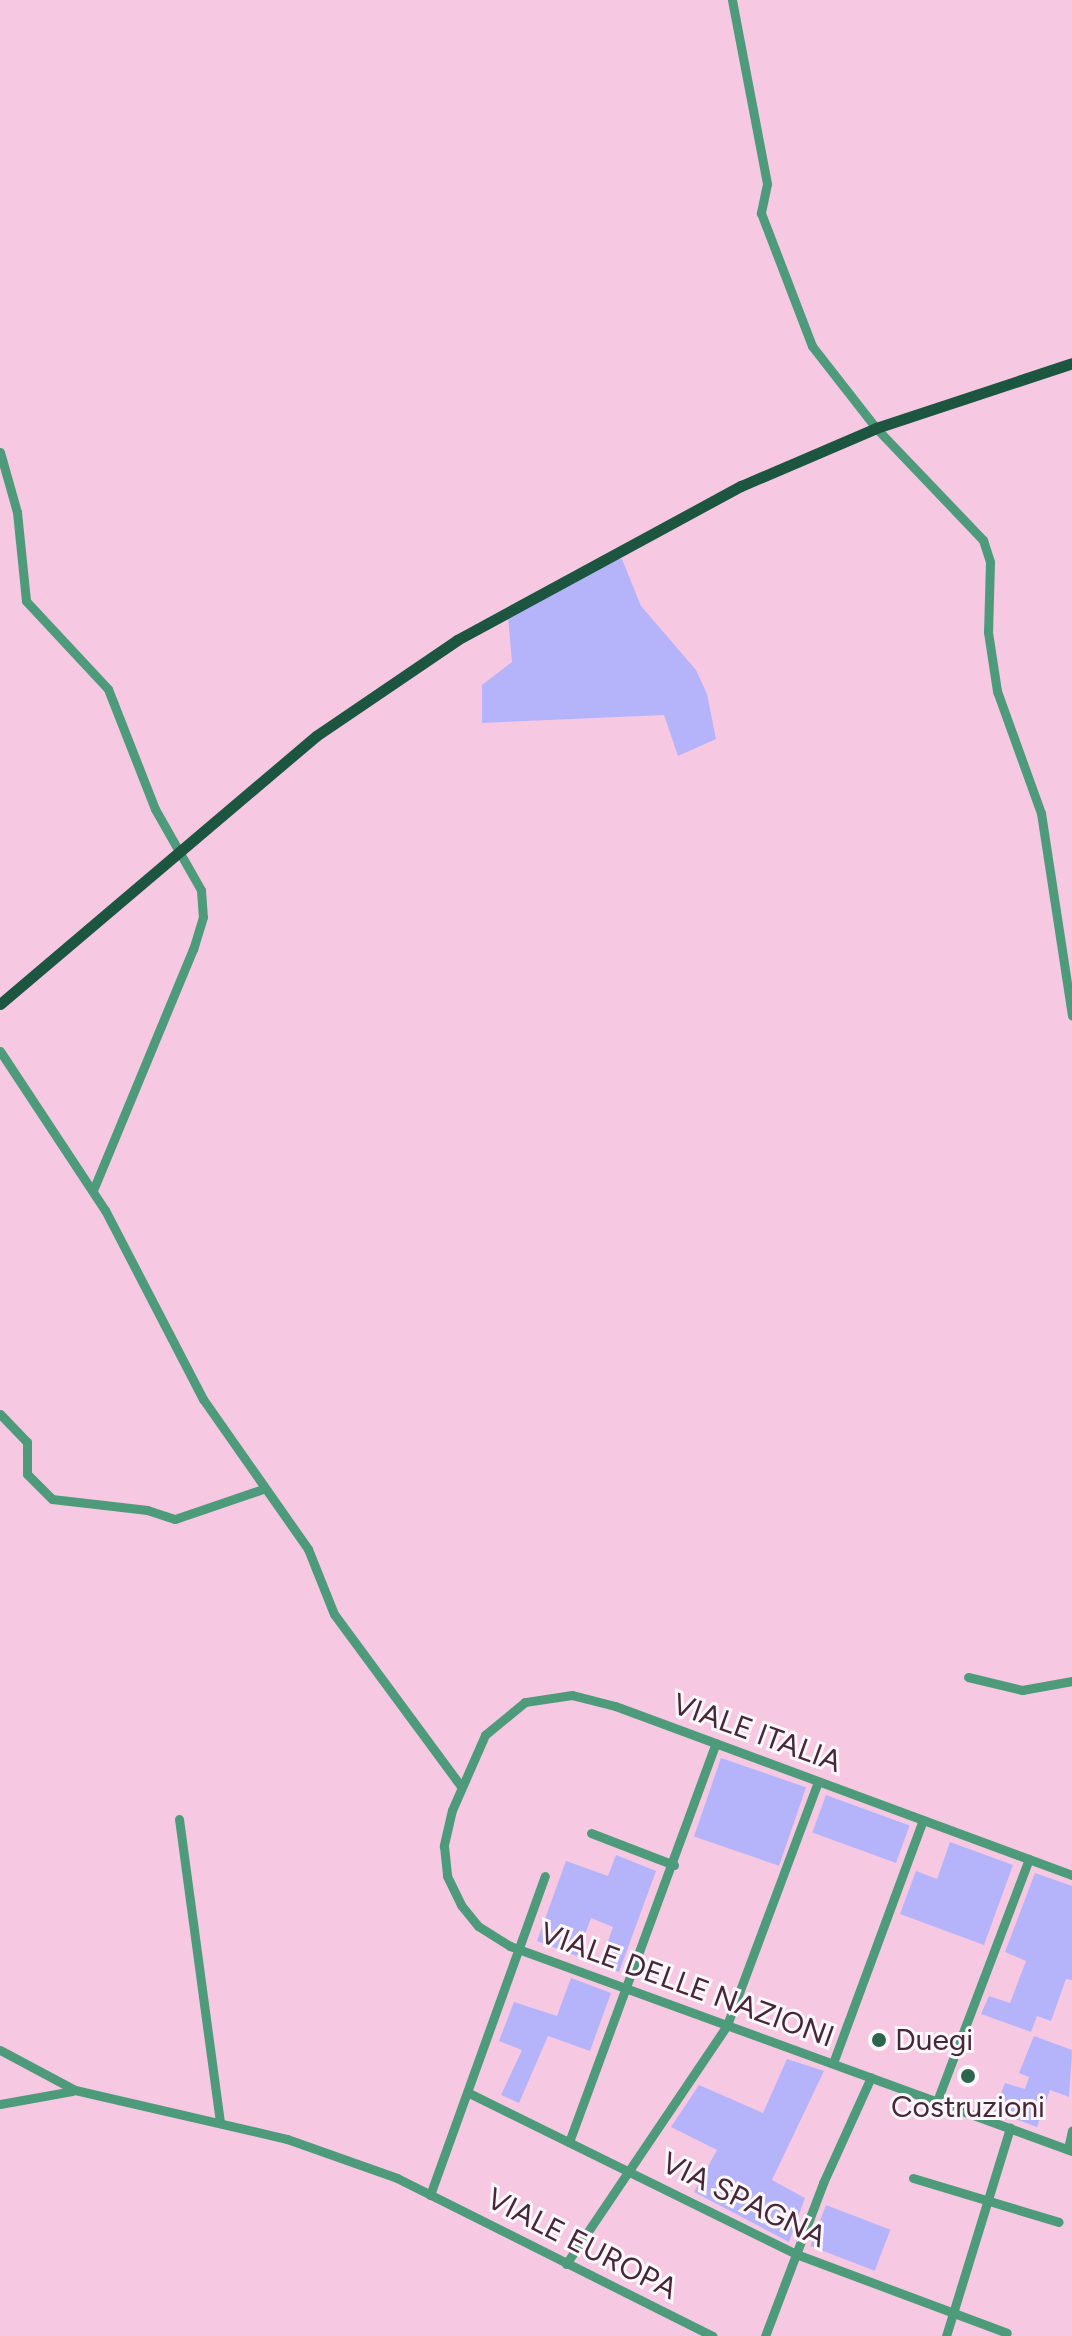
<!DOCTYPE html>
<style>
body{margin:0}
#map{position:relative;width:1072px;height:2336px;overflow:hidden;background:#f7c8e2;font-family:Figtree,sans-serif}
div>[style]{position:absolute}
.green>*{inset:0;background:#b5b4fb;transform-origin:0 0}
.minor>*{height:9px;margin:-4.5px;padding:0 4.5px;transform-origin:4.5px;border-radius:4.5px;background:#4d9b7b}
.major>*{height:11px;margin:-5.5px;padding:0 5.5px;transform-origin:5.5px;border-radius:5.5px;background:#1d5640}
.dots>*{width:22px;height:22px;translate:-50% -50%;box-sizing:border-box;border:4px solid #fff7fb;border-radius:50%}
span{translate:-50% -50%;white-space:nowrap;text-align:center;line-height:1.15;-webkit-text-stroke:6px #fff7fb;paint-order:stroke}
.street-label{font-size:30px;color:#452738}
.poi-label{font-size:30px;color:#452738}
.left{translate:0 -50%;text-align:left}
</style>
<div id="map">
<div class="green">
<i style="clip-path:polygon(612px 559px,622px 559px,641px 606px,696px 670px,707px 694px,716px 739px,678px 756px,664px 715px,482px 723px,482px 685px,512px 662px,508px 617px)"></i>
<i style="left:721px;top:1758px;width:90px;height:83px;rotate:19deg"></i>
<i style="left:826px;top:1795px;width:89px;height:40px;rotate:20deg"></i>
<i style="clip-path:polygon(950px 1842px,1013px 1865px,984px 1945px,900px 1914px,916px 1871px,937px 1879px)"></i>
<i style="clip-path:polygon(616px 1855px,656px 1871px,619px 1972px,600px 1965px,613px 1927px,591px 1918px,577px 1956px,537px 1941px,566px 1861px,608px 1876px)"></i>
<i style="clip-path:polygon(1035px 1873px,1072px 1886px,1072px 1980px,1066px 1979px,1051px 2021px,1037px 2016px,1031px 2032px,981px 2014px,989px 1996px,1010px 2003px,1026px 1961px,1005px 1952px)"></i>
<i style="clip-path:polygon(571px 1978px,611px 1993px,590px 2051px,548px 2036px,519px 2103px,501px 2095px,522px 2050px,499px 2041px,514px 2002px,557px 2016px)"></i>
<i style="clip-path:polygon(1034px 2036px,1072px 2050px,1069px 2097px,1050px 2090px,1037px 2127px,994px 2111px,1005px 2083px,1025px 2089px,1029px 2077px,1019px 2073px)"></i>
<i style="clip-path:polygon(787px 2059px,824px 2071px,772px 2180px,805px 2198px,789px 2242px,694px 2192px,717px 2150px,671px 2127px,699px 2085px,763px 2113px)"></i>
<i style="left:826px;top:2205px;width:69px;height:44px;rotate:21deg"></i>
</div>
<div class="minor">
<i style="left:732px;top:0;width:187px;rotate:79.2deg"></i>
<i style="left:767px;top:184px;width:30px;rotate:102deg"></i>
<i style="left:761px;top:213px;width:142px;rotate:69deg"></i>
<i style="left:812px;top:346px;width:104px;rotate:52deg"></i>
<i style="left:876px;top:428px;width:155px;rotate:46.3deg"></i>
<i style="left:983px;top:540px;width:23px;rotate:72deg"></i>
<i style="left:990px;top:562px;width:70px;rotate:91.6deg"></i>
<i style="left:988px;top:632px;width:60px;rotate:81.3deg"></i>
<i style="left:997px;top:691px;width:130px;rotate:70.2deg"></i>
<i style="left:1041px;top:813px;width:205px;rotate:81.3deg"></i>
<i style="left:0;top:452px;width:62px;rotate:74.2deg"></i>
<i style="left:17px;top:512px;width:89px;rotate:84.2deg"></i>
<i style="left:26px;top:601px;width:120px;rotate:47deg"></i>
<i style="left:108px;top:689px;width:129px;rotate:68.6deg"></i>
<i style="left:155px;top:809px;width:93px;rotate:60.4deg"></i>
<i style="left:201px;top:890px;width:27px;rotate:86deg"></i>
<i style="left:203px;top:917px;width:34px;rotate:107deg"></i>
<i style="left:193px;top:949px;width:261px;rotate:112.5deg"></i>
<i style="left:0;top:1051px;width:191px;rotate:56.6deg"></i>
<i style="left:105px;top:1210px;width:213px;rotate:62.6deg"></i>
<i style="left:203px;top:1399px;width:183px;rotate:55deg"></i>
<i style="left:308px;top:1549px;width:70px;rotate:68.2deg"></i>
<i style="left:334px;top:1614px;width:214px;rotate:53.6deg"></i>
<i style="left:0;top:1414px;width:39px;rotate:46deg"></i>
<i style="left:27px;top:1442px;width:32px;rotate:90deg"></i>
<i style="left:27px;top:1474px;width:35px;rotate:45deg"></i>
<i style="left:52px;top:1499px;width:96px;rotate:6.6deg"></i>
<i style="left:147px;top:1510px;width:29px;rotate:18deg"></i>
<i style="left:175px;top:1519px;width:93px;rotate:-18.8deg"></i>
<i style="left:968px;top:1677px;width:56px;rotate:13.5deg"></i>
<i style="left:1022px;top:1690px;width:51px;rotate:-10.2deg"></i>
<i style="left:179px;top:1819px;width:307px;rotate:82.3deg"></i>
<i style="left:591px;top:1833px;width:89px;rotate:21.1deg"></i>
<i style="left:1072px;top:1875px;width:487px;rotate:-159.7deg"></i>
<i style="left:615px;top:1706px;width:44px;rotate:-165.7deg"></i>
<i style="left:572px;top:1695px;width:48px;rotate:171.5deg"></i>
<i style="left:525px;top:1702px;width:52px;rotate:140.5deg"></i>
<i style="left:485px;top:1735px;width:82px;rotate:113.7deg"></i>
<i style="left:452px;top:1810px;width:37px;rotate:103deg"></i>
<i style="left:444px;top:1846px;width:30px;rotate:84deg"></i>
<i style="left:447px;top:1876px;width:32px;rotate:64deg"></i>
<i style="left:461px;top:1905px;width:27px;rotate:51deg"></i>
<i style="left:478px;top:1926px;width:38px;rotate:32deg"></i>
<i style="left:510px;top:1946px;width:598px;rotate:20.04deg"></i>
<i style="left:0;top:2050px;width:85px;rotate:28.1deg"></i>
<i style="left:75px;top:2090px;width:218px;rotate:13deg"></i>
<i style="left:287px;top:2139px;width:117px;rotate:19.5deg"></i>
<i style="left:397px;top:2178px;width:353px;rotate:26.6deg"></i>
<i style="left:833px;top:2063px;width:259px;rotate:-69.7deg"></i>
<i style="left:469px;top:2093px;width:364px;rotate:26.2deg"></i>
<i style="left:796px;top:2254px;width:225px;rotate:20.5deg"></i>
<i style="left:937px;top:2101px;width:259px;rotate:-69.2deg"></i>
<i style="left:0;top:2104px;width:73px;rotate:-10.2deg"></i>
<i style="left:569px;top:2142px;width:425px;rotate:-69.8deg"></i>
<i style="left:1068px;top:2149px;width:19px;rotate:-78deg"></i>
<i style="left:913px;top:2178px;width:152px;rotate:16.8deg"></i>
<i style="left:430px;top:2195px;width:339px;rotate:-70.2deg"></i>
<i style="left:566px;top:2264px;width:288px;rotate:-56deg"></i>
<i style="left:727px;top:2025px;width:260px;rotate:-69.5deg"></i>
<i style="left:765px;top:2336px;width:164px;rotate:-69.2deg"></i>
<i style="left:823px;top:2183px;width:116px;rotate:-65.6deg"></i>
<i style="left:946px;top:2336px;width:218px;rotate:-72.9deg"></i>
</div>
<div class="major">
<i style="left:0;top:1004px;width:414px;rotate:-40.3deg"></i>
<i style="left:316px;top:736px;width:171px;rotate:-34.2deg"></i>
<i style="left:457px;top:640px;width:323px;rotate:-28.5deg"></i>
<i style="left:741px;top:486px;width:147px;rotate:-23.2deg"></i>
<i style="left:876px;top:428px;width:206px;rotate:-18.3deg"></i>
</div>
<div class="dots">
<i style="left:879px;top:2040px;background:#2b654e"></i>
<i style="left:968px;top:2076px;background:#2b654e"></i>
</div>
<div class="street-label">
<span style="left:757px;top:1733px;rotate:20deg">VIALE ITALIA</span>
<span style="left:687px;top:1985px;rotate:20deg">VIALE DELLE NAZIONI</span>
<span style="left:744px;top:2200px;rotate:26deg">VIA SPAGNA</span>
<span style="left:582px;top:2244px;rotate:27deg">VIALE EUROPA</span>
</div>
<div class="poi-label">
<span class="left" style="left:895px;top:2040px">Duegi</span>
<span style="left:968px;top:2107px">Costruzioni</span>
</div>
</div>
